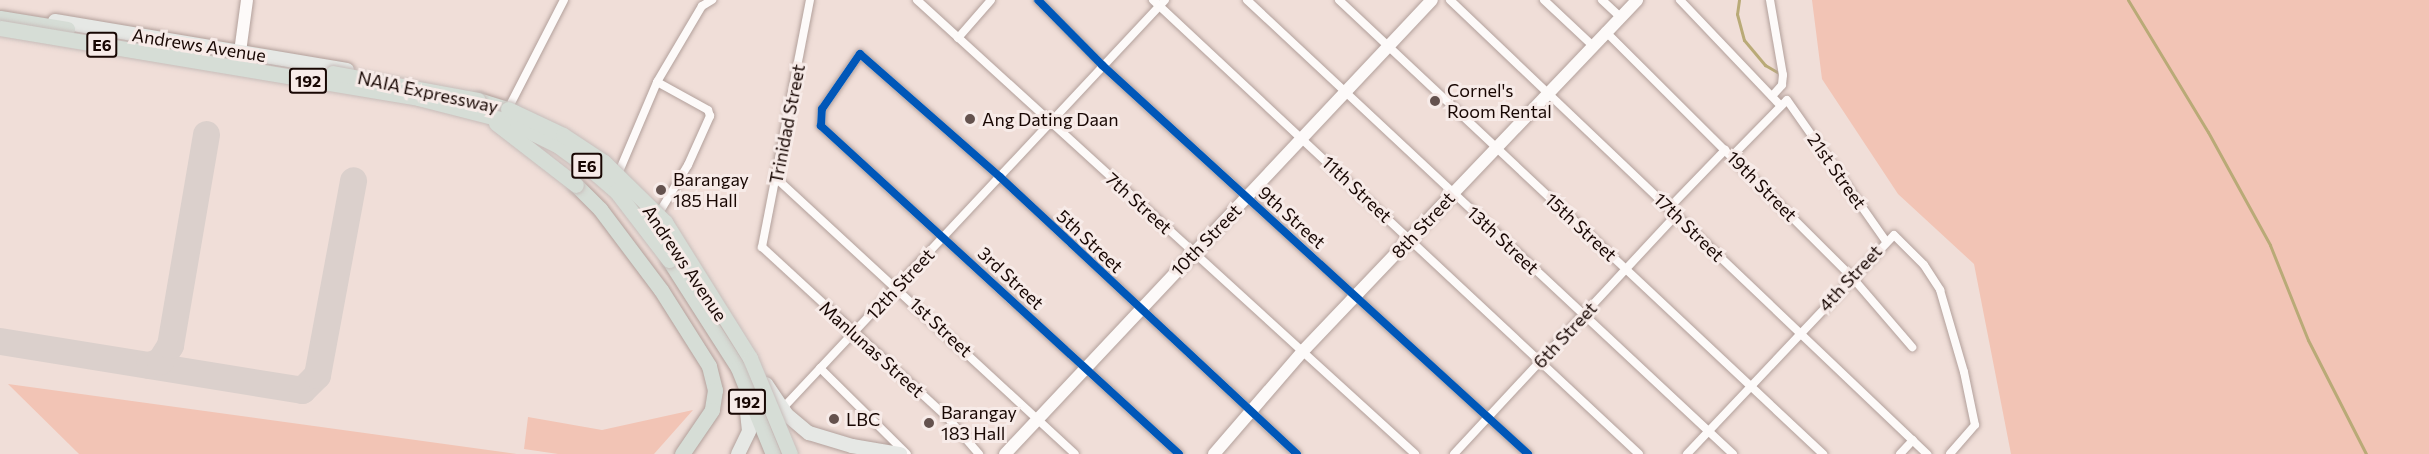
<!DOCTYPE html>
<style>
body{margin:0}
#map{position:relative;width:2429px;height:454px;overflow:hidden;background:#f0ded8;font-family:Commissioner,sans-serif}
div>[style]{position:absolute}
.green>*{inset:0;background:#f2c4b5}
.stream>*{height:3px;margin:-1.5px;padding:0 1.5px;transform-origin:1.5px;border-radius:1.5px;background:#b9aa77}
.taxiway>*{height:27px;margin:-13.5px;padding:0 13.5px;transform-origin:13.5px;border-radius:13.5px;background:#dbd0cc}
.roads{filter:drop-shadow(0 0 2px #b2a09b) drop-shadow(0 0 2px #b2a09b)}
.street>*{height:8px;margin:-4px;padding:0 4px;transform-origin:4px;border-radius:4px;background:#fdfaf9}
.secondary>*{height:12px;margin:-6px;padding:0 6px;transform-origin:6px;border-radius:6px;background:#fdfaf9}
.primary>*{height:14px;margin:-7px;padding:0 7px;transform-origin:7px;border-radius:7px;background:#e6e8e5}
.highway>*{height:15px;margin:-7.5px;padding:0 7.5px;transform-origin:7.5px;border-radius:7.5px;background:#d6ddd6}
.bridges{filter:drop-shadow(0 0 2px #c7bdba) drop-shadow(0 0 2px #c7bdba)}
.highway-bridge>*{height:15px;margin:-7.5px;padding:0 7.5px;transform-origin:7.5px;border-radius:7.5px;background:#d6ddd6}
.cycleway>*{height:8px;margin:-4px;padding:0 4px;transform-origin:4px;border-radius:4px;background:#0057b8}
.dots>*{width:16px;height:16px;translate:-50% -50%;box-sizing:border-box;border:3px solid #f7ebe8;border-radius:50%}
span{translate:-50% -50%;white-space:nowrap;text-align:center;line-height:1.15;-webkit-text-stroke:6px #f7ebe8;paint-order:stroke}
.shield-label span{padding:2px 4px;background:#f7ebe8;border:2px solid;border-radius:4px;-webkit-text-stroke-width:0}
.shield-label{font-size:16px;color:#180703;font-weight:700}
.street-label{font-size:18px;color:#180703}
.poi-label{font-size:18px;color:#180703}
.left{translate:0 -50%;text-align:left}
</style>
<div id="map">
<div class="green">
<i style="clip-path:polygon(1812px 0,2429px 0,2429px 454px,2011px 454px,1974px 264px,1898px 194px,1822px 79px)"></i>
<i style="clip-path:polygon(8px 384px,517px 454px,79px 454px)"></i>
<i style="clip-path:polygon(693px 410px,654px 454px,558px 454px,524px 449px,528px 417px,602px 430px)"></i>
</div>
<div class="stream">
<i style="left:1739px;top:0;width:14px;rotate:98deg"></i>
<i style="left:1737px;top:14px;width:27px;rotate:75deg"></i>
<i style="left:1744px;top:40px;width:33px;rotate:50deg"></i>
<i style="left:1765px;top:65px;width:16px;rotate:30deg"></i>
<i style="left:2128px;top:0;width:154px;rotate:58.8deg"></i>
<i style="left:2208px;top:132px;width:129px;rotate:61.2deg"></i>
<i style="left:2270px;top:245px;width:102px;rotate:68.2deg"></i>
<i style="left:2308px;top:340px;width:128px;rotate:63deg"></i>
</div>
<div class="taxiway">
<i style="left:0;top:341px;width:306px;rotate:9.2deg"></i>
<i style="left:302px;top:390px;width:21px;rotate:-45deg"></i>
<i style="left:317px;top:375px;width:198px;rotate:-79.5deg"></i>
<i style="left:149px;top:365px;width:12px;rotate:-20deg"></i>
<i style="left:160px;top:361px;width:19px;rotate:-58deg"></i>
<i style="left:170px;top:345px;width:214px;rotate:-80.3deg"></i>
</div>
<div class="roads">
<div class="street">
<i style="left:810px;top:0;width:252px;rotate:101deg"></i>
<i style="left:762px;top:247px;width:251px;rotate:42.6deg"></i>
<i style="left:947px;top:417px;width:49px;rotate:49.1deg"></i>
<i style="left:917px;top:0;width:674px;rotate:42.35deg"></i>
<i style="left:1038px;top:0;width:91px;rotate:45.4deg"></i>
<i style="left:1102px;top:65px;width:577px;rotate:42.4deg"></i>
<i style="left:1153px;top:0;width:665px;rotate:43.05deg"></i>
<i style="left:1247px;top:0;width:665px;rotate:43.05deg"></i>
<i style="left:1339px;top:0;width:664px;rotate:43.17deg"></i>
<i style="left:1450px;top:0;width:659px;rotate:43.58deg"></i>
<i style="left:1544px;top:0;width:66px;rotate:43.2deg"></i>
<i style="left:1602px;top:0;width:25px;rotate:43deg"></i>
<i style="left:1680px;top:0;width:144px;rotate:46.4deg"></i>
<i style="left:1770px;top:0;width:76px;rotate:80.2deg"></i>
<i style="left:1783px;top:75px;width:10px;rotate:96deg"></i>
<i style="left:1782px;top:85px;width:15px;rotate:132deg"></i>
<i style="left:1605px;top:31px;width:347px;rotate:44.9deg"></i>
<i style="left:1851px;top:276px;width:94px;rotate:49.3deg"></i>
<i style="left:958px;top:38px;width:50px;rotate:-49deg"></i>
<i style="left:510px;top:105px;width:118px;rotate:-62.8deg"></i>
<i style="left:1732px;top:156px;width:78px;rotate:-45.5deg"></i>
<i style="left:1787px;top:100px;width:171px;rotate:55deg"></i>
<i style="left:618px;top:174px;width:100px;rotate:-67deg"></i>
<i style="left:657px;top:82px;width:88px;rotate:-59.4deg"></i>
<i style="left:702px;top:6px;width:12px;rotate:-31deg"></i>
<i style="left:777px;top:179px;width:405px;rotate:42.7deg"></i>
<i style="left:1669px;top:208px;width:81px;rotate:-46deg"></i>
<i style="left:656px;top:218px;width:62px;rotate:-58.9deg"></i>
<i style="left:688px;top:165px;width:54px;rotate:-65.8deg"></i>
<i style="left:710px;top:116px;width:6px;rotate:-108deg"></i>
<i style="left:708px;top:110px;width:58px;rotate:-151.2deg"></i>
<i style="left:820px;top:368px;width:122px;rotate:44.7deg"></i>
<i style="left:782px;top:409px;width:560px;rotate:-46.88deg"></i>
<i style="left:1179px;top:454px;width:486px;rotate:-137.5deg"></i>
<i style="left:821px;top:126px;width:17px;rotate:-87deg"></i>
<i style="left:822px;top:109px;width:67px;rotate:-55.4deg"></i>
<i style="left:860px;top:54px;width:186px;rotate:41.3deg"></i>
<i style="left:1000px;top:177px;width:406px;rotate:43deg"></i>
<i style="left:1454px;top:454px;width:326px;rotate:-47.1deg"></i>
<i style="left:1687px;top:454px;width:301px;rotate:-46.6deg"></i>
<i style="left:1894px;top:235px;width:42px;rotate:45deg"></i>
<i style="left:1924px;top:265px;width:30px;rotate:57deg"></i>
<i style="left:1940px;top:290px;width:85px;rotate:73.7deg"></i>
<i style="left:1964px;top:372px;width:54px;rotate:78.3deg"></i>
<i style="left:1975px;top:425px;width:38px;rotate:131deg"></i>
<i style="left:1900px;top:454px;width:19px;rotate:-47deg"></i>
</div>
<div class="secondary">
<i style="left:240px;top:52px;width:52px;rotate:-82.3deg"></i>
<i style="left:1005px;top:454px;width:623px;rotate:-46.76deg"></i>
<i style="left:1214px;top:454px;width:135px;rotate:-49.2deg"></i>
<i style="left:1302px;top:352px;width:486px;rotate:-46.4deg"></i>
</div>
<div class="primary">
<i style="left:55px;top:21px;width:296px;rotate:9.5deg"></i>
<i style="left:766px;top:384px;width:36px;rotate:56deg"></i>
<i style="left:786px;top:414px;width:30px;rotate:40deg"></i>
<i style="left:809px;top:433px;width:45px;rotate:16.8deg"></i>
<i style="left:852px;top:446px;width:49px;rotate:9.5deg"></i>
<i style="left:738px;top:454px;width:25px;rotate:-64deg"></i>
<i style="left:749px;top:431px;width:31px;rotate:-96deg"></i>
</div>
<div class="highway">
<i style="left:0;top:18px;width:68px;rotate:9.3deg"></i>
<i style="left:478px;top:100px;width:31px;rotate:17deg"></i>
<i style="left:576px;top:185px;width:34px;rotate:45deg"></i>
<i style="left:600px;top:209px;width:101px;rotate:53deg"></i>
<i style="left:661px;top:290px;width:90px;rotate:57.7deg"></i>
<i style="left:709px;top:366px;width:25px;rotate:76deg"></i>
<i style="left:715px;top:390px;width:20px;rotate:99deg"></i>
<i style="left:712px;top:410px;width:53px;rotate:124.3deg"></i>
<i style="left:669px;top:260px;width:128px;rotate:57.4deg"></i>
<i style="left:738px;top:368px;width:93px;rotate:67.9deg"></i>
</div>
</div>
<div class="bridges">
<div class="highway-bridge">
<i style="left:0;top:28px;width:424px;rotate:9.5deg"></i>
<i style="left:418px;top:98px;width:93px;rotate:14.3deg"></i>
<i style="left:508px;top:121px;width:55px;rotate:26.1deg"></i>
<i style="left:557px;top:145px;width:46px;rotate:36.1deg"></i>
<i style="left:594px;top:172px;width:29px;rotate:41deg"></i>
<i style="left:616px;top:191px;width:87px;rotate:52.5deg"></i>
<i style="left:333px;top:73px;width:147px;rotate:10.5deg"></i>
<i style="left:508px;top:109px;width:61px;rotate:25.3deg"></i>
<i style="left:563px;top:135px;width:49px;rotate:33.4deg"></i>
<i style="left:604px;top:162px;width:86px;rotate:44.5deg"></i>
<i style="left:665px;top:222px;width:160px;rotate:58deg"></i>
<i style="left:750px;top:358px;width:104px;rotate:67.4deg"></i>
<i style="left:496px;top:123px;width:101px;rotate:37.8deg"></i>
</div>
</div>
<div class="cycleway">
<i style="left:1038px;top:0;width:91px;rotate:45.4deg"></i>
<i style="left:1102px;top:65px;width:577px;rotate:42.4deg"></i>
<i style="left:1179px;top:454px;width:486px;rotate:-137.5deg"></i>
<i style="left:821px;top:126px;width:17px;rotate:-87deg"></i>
<i style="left:822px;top:109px;width:67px;rotate:-55.4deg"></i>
<i style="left:860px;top:54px;width:186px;rotate:41.3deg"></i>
<i style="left:1000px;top:177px;width:406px;rotate:43deg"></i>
</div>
<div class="dots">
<i style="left:1435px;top:101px;background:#64524e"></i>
<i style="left:970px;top:119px;background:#64524e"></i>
<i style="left:661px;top:190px;background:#64524e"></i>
<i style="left:834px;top:419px;background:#64524e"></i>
<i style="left:929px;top:423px;background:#64524e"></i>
</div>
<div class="shield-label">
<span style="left:102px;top:45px">E6</span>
<span style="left:308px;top:81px">192</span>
<span style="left:587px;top:166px">E6</span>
<span style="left:747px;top:402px">192</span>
</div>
<div class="street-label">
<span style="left:199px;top:45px;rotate:9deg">Andrews Avenue</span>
<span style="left:428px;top:92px;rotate:12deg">NAIA Expressway</span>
<span style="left:787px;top:124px;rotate:-79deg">Trinidad Street</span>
<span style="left:1837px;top:171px;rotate:55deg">21st Street</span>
<span style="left:1762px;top:186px;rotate:45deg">19th Street</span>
<span style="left:1357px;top:189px;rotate:43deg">11th Street</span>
<span style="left:1139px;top:203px;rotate:42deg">7th Street</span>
<span style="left:1292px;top:217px;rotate:42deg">9th Street</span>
<span style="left:1423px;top:225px;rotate:-47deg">8th Street</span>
<span style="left:1581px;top:227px;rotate:43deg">15th Street</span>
<span style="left:1689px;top:227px;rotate:44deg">17th Street</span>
<span style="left:1206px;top:240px;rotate:-46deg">10th Street</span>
<span style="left:1503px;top:240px;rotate:43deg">13th Street</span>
<span style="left:1090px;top:241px;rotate:43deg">5th Street</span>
<span style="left:685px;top:263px;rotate:56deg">Andrews Avenue</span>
<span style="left:1011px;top:278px;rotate:43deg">3rd Street</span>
<span style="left:1850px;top:278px;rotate:-47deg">4th Street</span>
<span style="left:900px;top:284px;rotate:-47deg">12th Street</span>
<span style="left:941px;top:327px;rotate:43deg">1st Street</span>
<span style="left:1565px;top:335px;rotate:-47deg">6th Street</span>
<span style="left:872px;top:349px;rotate:42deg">Manlunas Street</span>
</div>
<div class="poi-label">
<span class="left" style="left:1447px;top:101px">Cornel's<br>Room Rental</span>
<span class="left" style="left:982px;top:119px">Ang Dating Daan</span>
<span class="left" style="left:673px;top:190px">Barangay<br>185 Hall</span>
<span class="left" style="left:941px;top:423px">Barangay<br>183 Hall</span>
<span class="left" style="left:846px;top:419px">LBC</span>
</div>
</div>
